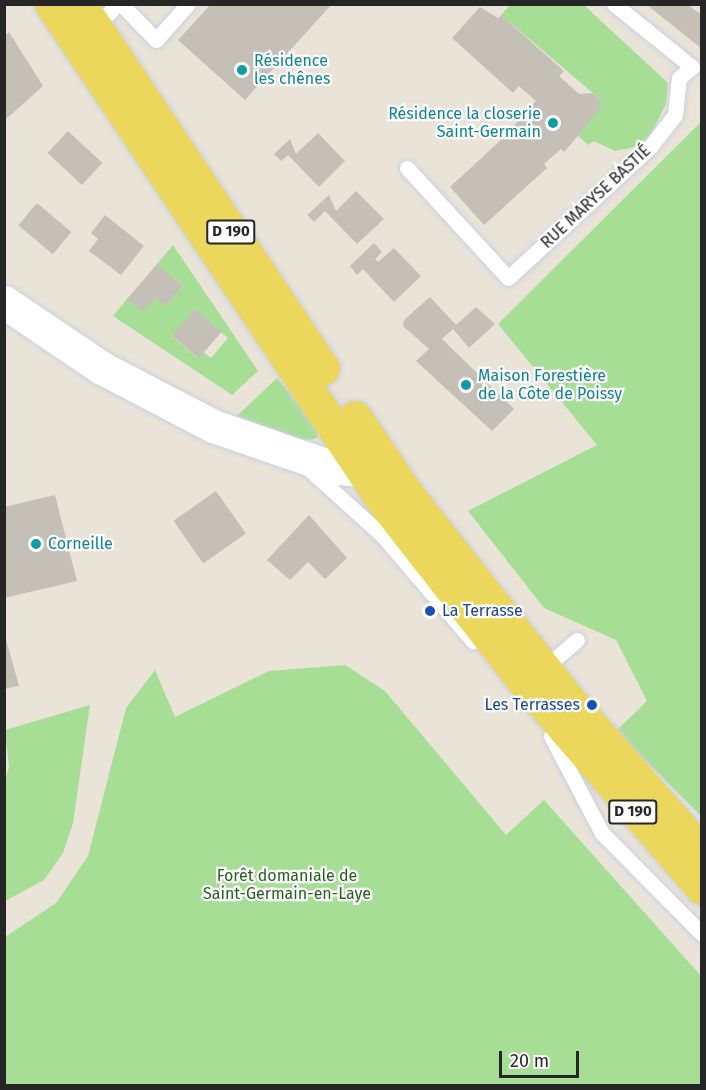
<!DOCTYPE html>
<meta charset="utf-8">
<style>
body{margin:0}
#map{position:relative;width:706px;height:1090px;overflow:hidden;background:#e9e3d8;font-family:"Fira Sans",sans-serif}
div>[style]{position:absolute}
.green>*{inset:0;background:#a7de95}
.building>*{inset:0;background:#c4c0b8;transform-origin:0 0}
.roads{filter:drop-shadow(0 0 2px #cdcfdf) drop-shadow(0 0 2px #cdcfdf)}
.lane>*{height:15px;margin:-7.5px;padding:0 7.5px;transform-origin:7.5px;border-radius:7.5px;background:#fff}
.secondary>*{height:33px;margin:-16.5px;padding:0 16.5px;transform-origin:16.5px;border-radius:16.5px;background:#fff}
.primary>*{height:33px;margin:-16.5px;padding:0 16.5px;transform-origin:16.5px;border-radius:16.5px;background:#ead75c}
.dots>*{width:16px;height:16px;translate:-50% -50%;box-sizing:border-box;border:3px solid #fff;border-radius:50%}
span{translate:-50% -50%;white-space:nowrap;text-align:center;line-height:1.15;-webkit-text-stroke:4.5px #fff;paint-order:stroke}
.shield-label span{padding:2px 4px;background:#fff;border:2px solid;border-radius:4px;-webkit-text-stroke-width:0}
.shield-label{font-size:15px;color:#262626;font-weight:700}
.culture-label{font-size:16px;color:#0d838f}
.left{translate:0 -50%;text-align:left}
.right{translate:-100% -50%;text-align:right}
.street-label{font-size:16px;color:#262626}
.transit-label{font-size:16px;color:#164399}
.park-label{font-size:16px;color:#235f1b}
.frame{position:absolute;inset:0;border:6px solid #262626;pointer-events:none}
.scale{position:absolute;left:499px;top:1051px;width:80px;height:27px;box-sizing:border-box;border:3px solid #262626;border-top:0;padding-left:8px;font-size:18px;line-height:21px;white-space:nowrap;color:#262626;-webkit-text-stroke:4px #fff;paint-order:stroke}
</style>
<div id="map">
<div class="green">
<i style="clip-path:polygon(510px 5px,584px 5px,668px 83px,666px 104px,650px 136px,639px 146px,615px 151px,594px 141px,588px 145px,578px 136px,600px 99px,501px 15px)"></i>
<i style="clip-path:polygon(701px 122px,701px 816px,616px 731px,647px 701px,616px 640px,544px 608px,468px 511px,597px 445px,498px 324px)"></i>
<i style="clip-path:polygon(evenodd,173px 245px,258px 371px,232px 395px,113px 316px,127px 299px,155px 297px,165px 306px,183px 286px,157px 264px,173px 245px,195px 309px,228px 338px,211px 358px,203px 352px,197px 358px,172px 336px,195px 309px)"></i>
<i style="clip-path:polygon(277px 378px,318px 427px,317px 438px,303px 441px,237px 416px)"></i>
<i style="clip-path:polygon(345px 665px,385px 691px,506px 835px,544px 800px,701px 976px,701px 1085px,5px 1085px,5px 937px,56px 903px,88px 856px,126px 708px,155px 670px,175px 717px,269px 671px)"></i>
<i style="clip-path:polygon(90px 705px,73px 823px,63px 853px,44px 880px,5px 901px,4px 785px,9px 767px,5px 730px)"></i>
</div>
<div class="building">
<i style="clip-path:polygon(211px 4px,332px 4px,245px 100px,178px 40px)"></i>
<i style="clip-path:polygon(647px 5px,688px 5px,702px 15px,702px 49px)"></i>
<i style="clip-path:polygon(480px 7px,498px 18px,501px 15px,564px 71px,559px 76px,579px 94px,592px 93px,600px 99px,600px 110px,564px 152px,561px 149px,544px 164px,547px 168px,484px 225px,450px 187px,502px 139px,536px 101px,519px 86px,513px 93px,452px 38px)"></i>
<i style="clip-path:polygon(9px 32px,43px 86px,4px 121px,4px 36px)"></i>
<i style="left:68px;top:131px;width:47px;height:30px;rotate:43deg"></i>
<i style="clip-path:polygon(318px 133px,345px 161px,319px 187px,288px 155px,281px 161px,274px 154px,290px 139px,296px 154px)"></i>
<i style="clip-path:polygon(356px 191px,384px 219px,357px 244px,325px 211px,314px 222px,307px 215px,329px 195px,336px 211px)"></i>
<i style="left:37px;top:203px;width:45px;height:29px;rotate:40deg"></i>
<i style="clip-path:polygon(105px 215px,144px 246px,121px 275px,89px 251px,98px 239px,91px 233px)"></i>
<i style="clip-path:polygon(374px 243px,382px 252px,375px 259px,378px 262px,394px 248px,421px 276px,394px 302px,363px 269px,357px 275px,350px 266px)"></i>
<i style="clip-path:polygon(157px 264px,183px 286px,165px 306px,155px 297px,142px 312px,127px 299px)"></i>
<i style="clip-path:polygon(430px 297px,456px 325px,476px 307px,495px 324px,469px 348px,453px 329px,442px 339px,514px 409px,492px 431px,416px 361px,429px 349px,403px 326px,404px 320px)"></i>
<i style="left:195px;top:309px;width:35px;height:35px;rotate:41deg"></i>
<i style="left:216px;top:491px;width:52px;height:52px;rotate:55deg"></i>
<i style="clip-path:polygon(55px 495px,77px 581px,4px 598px,4px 507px)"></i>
<i style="clip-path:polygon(309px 515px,347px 558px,325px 579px,308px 562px,290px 580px,267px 560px)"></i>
<i style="clip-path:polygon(4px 632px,19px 686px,4px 689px)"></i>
</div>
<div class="roads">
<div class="lane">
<i style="left:121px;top:4px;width:50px;rotate:45.8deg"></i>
<i style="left:156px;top:40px;width:48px;rotate:-48.4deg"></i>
<i style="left:88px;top:22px;width:22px;rotate:-22deg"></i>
<i style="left:108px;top:14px;width:13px;rotate:-48deg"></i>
<i style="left:407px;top:168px;width:149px;rotate:47.4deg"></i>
<i style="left:508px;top:278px;width:192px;rotate:-42.7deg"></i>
<i style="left:649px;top:148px;width:42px;rotate:-51.8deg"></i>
<i style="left:675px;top:115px;width:37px;rotate:-84deg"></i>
<i style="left:679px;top:78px;width:17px;rotate:-40deg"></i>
<i style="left:692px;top:67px;width:100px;rotate:-141.1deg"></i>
<i style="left:310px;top:470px;width:97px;rotate:42.1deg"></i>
<i style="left:382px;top:535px;width:140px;rotate:49.4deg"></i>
<i style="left:542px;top:670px;width:46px;rotate:-40.6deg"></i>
<i style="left:551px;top:736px;width:110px;rotate:62.3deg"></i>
<i style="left:602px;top:833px;width:142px;rotate:45.3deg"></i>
</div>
<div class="secondary">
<i style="left:4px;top:302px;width:118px;rotate:34deg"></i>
<i style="left:102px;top:368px;width:125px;rotate:27.6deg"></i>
<i style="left:213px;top:426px;width:129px;rotate:19deg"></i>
<i style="left:335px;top:468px;width:27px;rotate:4deg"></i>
<i style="left:362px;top:470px;width:24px;rotate:-28deg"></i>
</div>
<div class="primary">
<i style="left:51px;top:4px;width:596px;rotate:56.28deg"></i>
<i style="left:382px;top:500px;width:232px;rotate:52deg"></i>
<i style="left:525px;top:683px;width:271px;rotate:49.2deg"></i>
<i style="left:80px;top:4px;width:438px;rotate:56.3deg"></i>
<i style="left:355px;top:417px;width:93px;rotate:56deg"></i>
<i style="left:407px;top:494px;width:262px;rotate:51.8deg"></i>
<i style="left:569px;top:700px;width:202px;rotate:48.8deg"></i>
</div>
</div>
<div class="dots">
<i style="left:242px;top:70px;background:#0f9aa8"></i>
<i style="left:553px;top:123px;background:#0f9aa8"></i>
<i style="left:466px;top:385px;background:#0f9aa8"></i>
<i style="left:36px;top:544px;background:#0f9aa8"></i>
<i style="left:430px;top:611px;background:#1a4fb4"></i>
<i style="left:592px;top:705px;background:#1a4fb4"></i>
</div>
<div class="shield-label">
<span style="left:231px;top:232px">D 190</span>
<span style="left:633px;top:812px">D 190</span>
</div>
<div class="culture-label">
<span class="left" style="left:254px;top:70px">Résidence<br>les chênes</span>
<span class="right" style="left:541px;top:123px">Résidence la closerie<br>Saint-Germain</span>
<span class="left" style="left:478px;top:385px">Maison Forestière<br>de la Côte de Poissy</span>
<span class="left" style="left:48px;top:544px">Corneille</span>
</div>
<div class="street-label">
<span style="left:596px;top:197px;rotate:-43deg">RUE MARYSE BASTIÉ</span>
</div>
<div class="transit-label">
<span class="left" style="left:442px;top:611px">La Terrasse</span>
<span class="right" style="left:580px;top:705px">Les Terrasses</span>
</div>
<div class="park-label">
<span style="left:287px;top:885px">Forêt domaniale de<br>Saint-Germain-en-Laye</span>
</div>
<div class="frame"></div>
<div class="scale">20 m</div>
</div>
